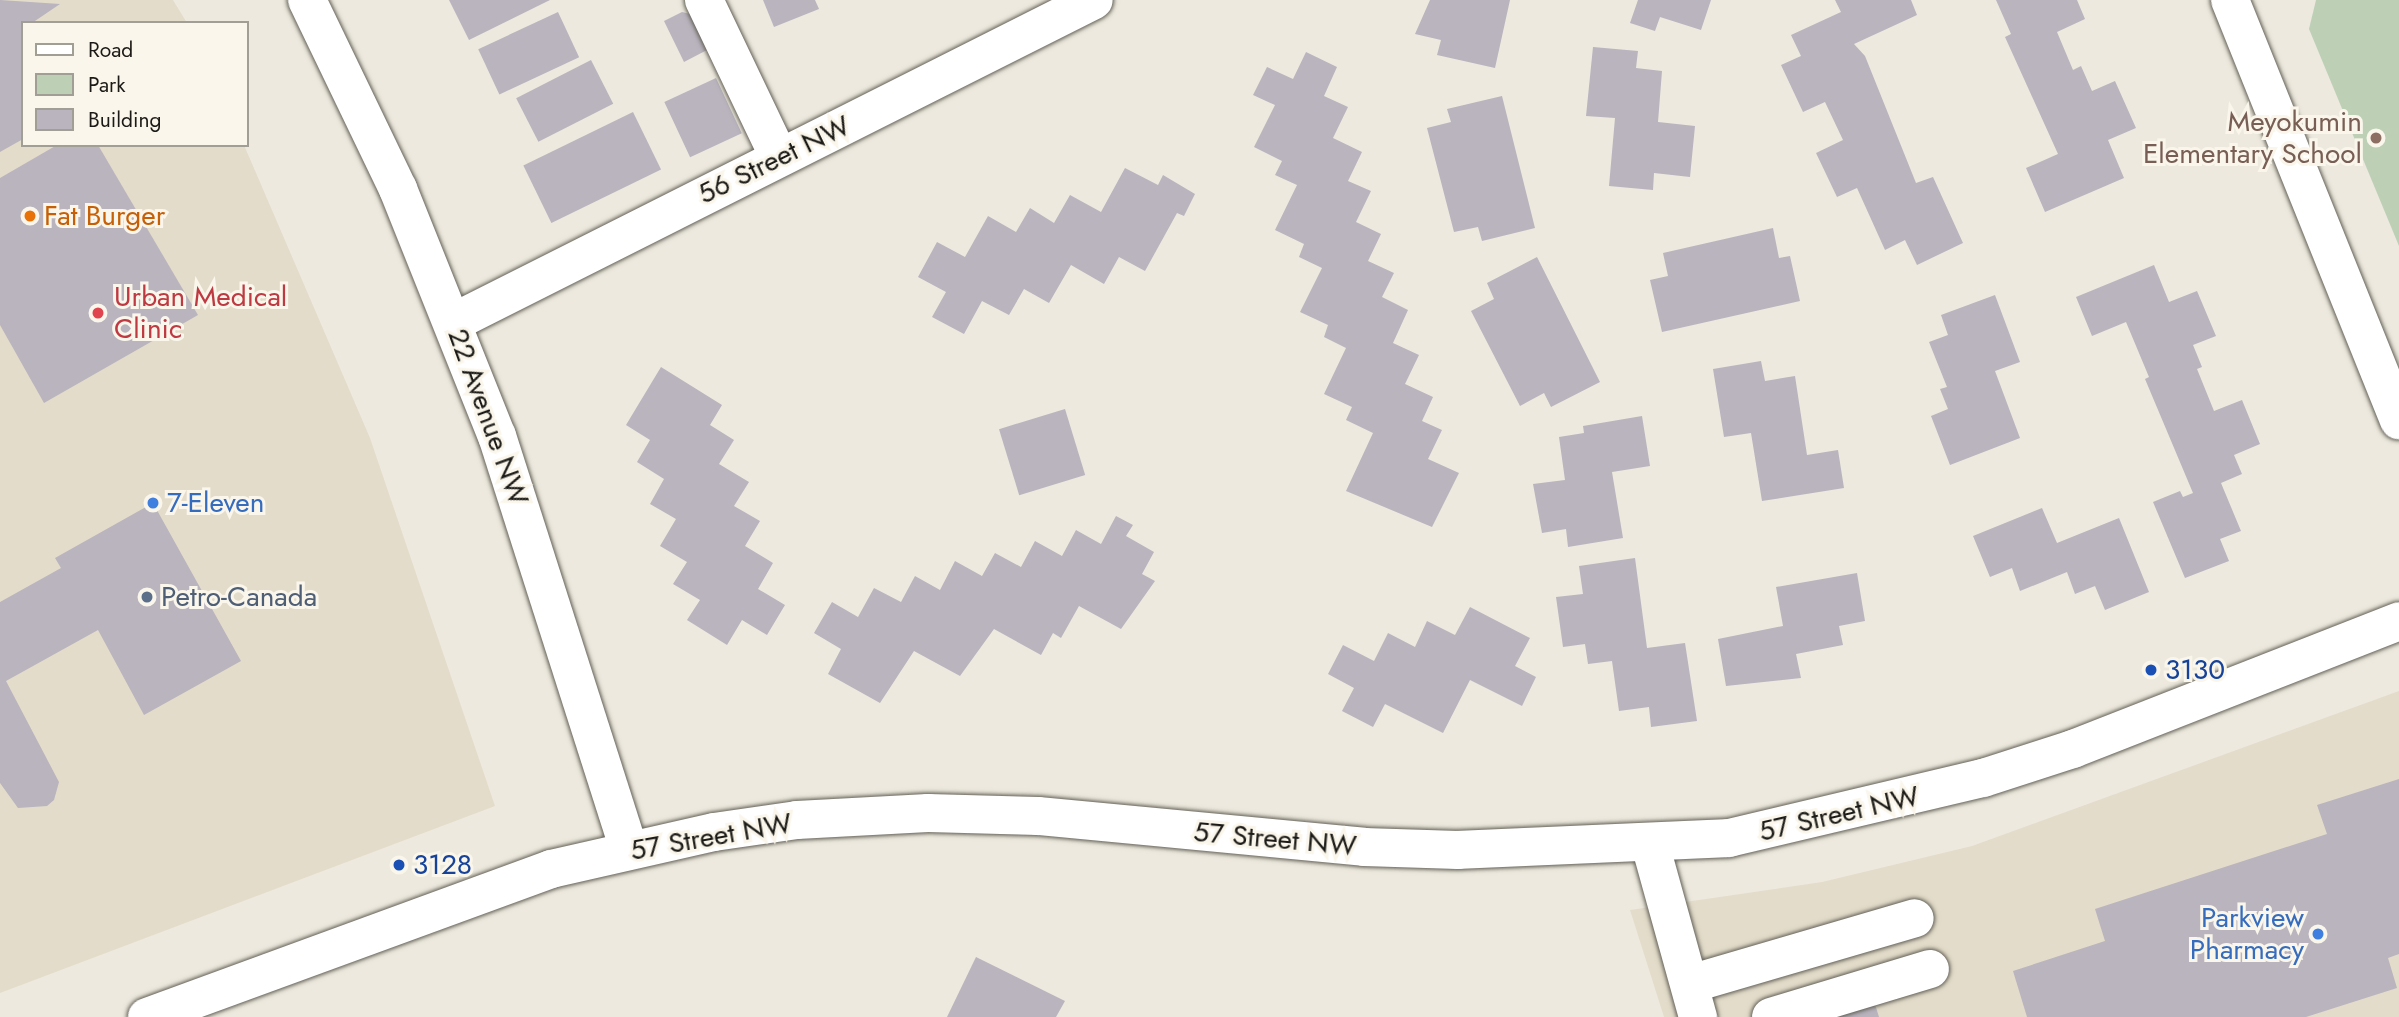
<!DOCTYPE html>
<style>
body{margin:0}
#map{position:relative;width:2399px;height:1017px;overflow:hidden;background:#ede9de;font-family:Jost,sans-serif}
div>[style]{position:absolute}
.built>*{inset:0;background:#e3dcca}
.green>*{inset:0;background:#bdd0b6}
.building>*{inset:0;background:#b9b4be;transform-origin:0 0}
.roads{filter:drop-shadow(0 0 2px #636057) drop-shadow(0 0 2px #636057)}
.minor>*{height:38px;margin:-19px;padding:0 19px;transform-origin:19px;border-radius:19px;background:#fff}
.dots>*{width:19px;height:19px;translate:-50% -50%;box-sizing:border-box;border:4px solid #faf6eb;border-radius:50%}
span{translate:-50% -50%;white-space:nowrap;text-align:center;line-height:1.15;-webkit-text-stroke:6px #faf6eb;paint-order:stroke}
.education-label{font-size:28px;color:#785e54}
.right{translate:-100% -50%;text-align:right}
.street-label{font-size:28px;color:#1b1a16}
.food-label{font-size:28px;color:#c56008}
.left{translate:0 -50%;text-align:left}
.health-label{font-size:28px;color:#be3a42}
.shop-label{font-size:28px;color:#366cbe}
.service-label{font-size:28px;color:#4e5e75}
.transit-label{font-size:28px;color:#164399}
.legend{position:absolute;left:21px;top:21px;width:228px;height:126px;box-sizing:border-box;background:#faf6eb;border:2px solid #a19e96;margin:0;padding:9px 12px;list-style:none;font-size:21px;color:#1b1a16}
.legend li{display:flex;align-items:center;gap:14px;height:35px}
.legend b{width:35px;border:2px solid #a19e96}
</style>
<div id="map">
<div class="built">
<i style="clip-path:polygon(0 0,173px 0,187px 23px,23px 23px,23px 145px,244px 145px,370px 438px,495px 806px,0 993px)"></i>
<i style="clip-path:polygon(2399px 691px,2399px 1017px,1664px 1017px,1630px 910px,1822px 882px,1972px 846px)"></i>
</div>
<div class="green">
<i style="clip-path:polygon(2316px 0,2399px 0,2399px 246px,2309px 29px)"></i>
</div>
<div class="building">
<i style="clip-path:polygon(0 0,60px 4px,32px 23px,23px 23px,23px 139px,0 152px)"></i>
<i style="clip-path:polygon(449px 0,550px 0,469px 40px)"></i>
<i style="clip-path:polygon(763px 0,815px 0,819px 9px,774px 27px)"></i>
<i style="clip-path:polygon(1430px 0,1510px 0,1495px 68px,1437px 55px,1441px 40px,1415px 34px)"></i>
<i style="clip-path:polygon(1638px 0,1711px 0,1701px 30px,1660px 17px,1655px 31px,1630px 23px)"></i>
<i style="clip-path:polygon(1835px 0,1911px 0,1917px 15px,1854px 44px,1865px 56px,1916px 183px,1933px 177px,1963px 243px,1917px 265px,1905px 240px,1885px 250px,1857px 188px,1837px 197px,1816px 153px,1843px 140px,1825px 102px,1803px 112px,1781px 65px,1801px 56px,1791px 35px,1841px 12px)"></i>
<i style="clip-path:polygon(1996px 0,2077px 0,2085px 19px,2057px 32px,2073px 70px,2081px 66px,2092px 91px,2115px 81px,2136px 128px,2108px 140px,2124px 178px,2045px 212px,2026px 168px,2058px 154px,2005px 37px,2011px 34px)"></i>
<i style="left:558px;top:12px;width:50px;height:88px;rotate:65deg"></i>
<i style="clip-path:polygon(682px 12px,690px 14px,707px 50px,684px 62px,664px 21px)"></i>
<i style="clip-path:polygon(1593px 47px,1638px 51px,1636px 68px,1662px 71px,1658px 122px,1695px 126px,1690px 177px,1654px 173px,1653px 190px,1609px 186px,1615px 118px,1586px 116px)"></i>
<i style="clip-path:polygon(1306px 52px,1337px 67px,1324px 96px,1348px 107px,1333px 138px,1362px 152px,1348px 181px,1371px 191px,1356px 222px,1381px 234px,1368px 261px,1394px 273px,1382px 297px,1408px 310px,1393px 343px,1419px 355px,1405px 384px,1433px 397px,1422px 421px,1442px 430px,1428px 459px,1459px 473px,1432px 527px,1346px 491px,1373px 433px,1346px 420px,1352px 407px,1324px 394px,1346px 348px,1324px 337px,1328px 325px,1300px 312px,1322px 268px,1299px 257px,1304px 244px,1275px 230px,1297px 185px,1275px 175px,1282px 161px,1254px 147px,1275px 105px,1253px 95px,1267px 67px,1293px 79px)"></i>
<i style="left:591px;top:60px;width:49px;height:84px;rotate:63deg"></i>
<i style="left:716px;top:78px;width:61px;height:57px;rotate:65deg"></i>
<i style="clip-path:polygon(1502px 96px,1535px 228px,1482px 241px,1478px 227px,1454px 232px,1427px 128px,1451px 122px,1447px 109px)"></i>
<i style="left:633px;top:112px;width:64px;height:122px;rotate:64deg"></i>
<i style="clip-path:polygon(57px 145px,98px 145px,198px 315px,44px 403px,0 325px,0 178px)"></i>
<i style="clip-path:polygon(1125px 168px,1158px 185px,1163px 175px,1195px 194px,1184px 216px,1177px 213px,1145px 271px,1119px 257px,1104px 284px,1071px 265px,1049px 303px,1024px 289px,1009px 315px,982px 301px,964px 334px,932px 317px,946px 292px,918px 277px,937px 242px,965px 257px,988px 216px,1016px 232px,1030px 208px,1054px 223px,1070px 195px,1101px 212px)"></i>
<i style="clip-path:polygon(1773px 228px,1779px 258px,1790px 256px,1800px 301px,1662px 332px,1650px 280px,1668px 276px,1663px 253px)"></i>
<i style="clip-path:polygon(1537px 257px,1600px 382px,1551px 407px,1544px 393px,1520px 406px,1471px 311px,1494px 299px,1487px 283px)"></i>
<i style="clip-path:polygon(2154px 265px,2169px 302px,2197px 291px,2216px 336px,2193px 345px,2202px 367px,2197px 369px,2214px 411px,2242px 400px,2260px 444px,2234px 455px,2242px 474px,2221px 483px,2241px 531px,2220px 539px,2229px 561px,2185px 578px,2153px 502px,2180px 491px,2183px 497px,2193px 493px,2145px 379px,2149px 377px,2126px 322px,2092px 336px,2076px 297px)"></i>
<i style="clip-path:polygon(1995px 295px,2020px 362px,1995px 371px,2020px 438px,1950px 465px,1931px 416px,1948px 409px,1940px 389px,1947px 387px,1929px 342px,1948px 335px,1941px 315px)"></i>
<i style="clip-path:polygon(1761px 361px,1765px 381px,1795px 376px,1807px 455px,1838px 450px,1844px 488px,1762px 501px,1751px 433px,1724px 437px,1713px 369px)"></i>
<i style="clip-path:polygon(661px 367px,722px 405px,710px 425px,734px 440px,719px 464px,749px 482px,734px 506px,760px 521px,745px 546px,773px 563px,758px 589px,785px 605px,767px 635px,742px 620px,727px 645px,687px 620px,700px 600px,673px 584px,687px 562px,660px 546px,676px 519px,650px 504px,664px 479px,637px 462px,650px 440px,626px 425px)"></i>
<i style="left:1065px;top:409px;width:69px;height:69px;rotate:73deg"></i>
<i style="clip-path:polygon(1642px 416px,1650px 466px,1612px 472px,1623px 538px,1568px 547px,1566px 529px,1542px 533px,1533px 484px,1565px 480px,1559px 437px,1584px 433px,1583px 426px)"></i>
<i style="clip-path:polygon(153px 503px,241px 661px,144px 715px,98px 630px,6px 681px,59px 782px,54px 800px,47px 806px,18px 808px,0 783px,0 602px,61px 568px,55px 558px)"></i>
<i style="clip-path:polygon(2042px 508px,2057px 543px,2119px 518px,2149px 592px,2105px 610px,2095px 586px,2075px 594px,2067px 572px,2020px 591px,2012px 568px,1990px 577px,1973px 536px)"></i>
<i style="clip-path:polygon(1116px 516px,1133px 525px,1126px 536px,1154px 552px,1142px 574px,1155px 581px,1121px 629px,1079px 606px,1061px 638px,1053px 633px,1041px 655px,994px 629px,960px 676px,914px 651px,880px 703px,828px 674px,841px 649px,814px 633px,832px 602px,858px 617px,874px 588px,901px 602px,915px 576px,940px 590px,955px 561px,982px 576px,995px 553px,1021px 567px,1035px 541px,1062px 556px,1076px 530px,1101px 544px)"></i>
<i style="clip-path:polygon(1635px 558px,1647px 648px,1685px 643px,1697px 721px,1651px 727px,1649px 707px,1619px 711px,1612px 661px,1588px 664px,1585px 644px,1563px 647px,1556px 597px,1583px 594px,1579px 566px)"></i>
<i style="clip-path:polygon(1857px 573px,1865px 621px,1839px 626px,1843px 645px,1796px 654px,1801px 678px,1726px 686px,1718px 639px,1783px 626px,1776px 587px)"></i>
<i style="clip-path:polygon(1470px 607px,1530px 638px,1515px 666px,1536px 677px,1522px 706px,1470px 680px,1443px 733px,1385px 704px,1373px 727px,1342px 711px,1354px 688px,1328px 674px,1343px 645px,1374px 661px,1388px 633px,1415px 647px,1427px 621px,1455px 635px)"></i>
<i style="clip-path:polygon(2399px 779px,2399px 954px,2388px 958px,2397px 988px,2306px 1017px,2027px 1017px,2013px 971px,2105px 941px,2095px 909px,2327px 834px,2317px 805px)"></i>
<i style="clip-path:polygon(976px 957px,1065px 1001px,1056px 1017px,947px 1017px)"></i>
<i style="clip-path:polygon(1873px 998px,1879px 1017px,1811px 1017px)"></i>
</div>
<div class="roads">
<div class="minor">
<i style="left:307px;top:0;width:210px;rotate:64.3deg"></i>
<i style="left:398px;top:189px;width:266px;rotate:68.2deg"></i>
<i style="left:497px;top:436px;width:435px;rotate:72.3deg"></i>
<i style="left:704px;top:0;width:174px;rotate:64.5deg"></i>
<i style="left:2230px;top:0;width:453px;rotate:68.1deg"></i>
<i style="left:454px;top:322px;width:716px;rotate:-26.71deg"></i>
<i style="left:1650px;top:844px;width:180px;rotate:74.5deg"></i>
<i style="left:1690px;top:984px;width:234px;rotate:-16.3deg"></i>
<i style="left:147px;top:1017px;width:430px;rotate:-20.1deg"></i>
<i style="left:551px;top:869px;width:167px;rotate:-12.8deg"></i>
<i style="left:714px;top:832px;width:84px;rotate:-8.2deg"></i>
<i style="left:797px;top:820px;width:131px;rotate:-3.1deg"></i>
<i style="left:928px;top:813px;width:110px;rotate:1.6deg"></i>
<i style="left:1038px;top:816px;width:327px;rotate:5.4deg"></i>
<i style="left:1364px;top:847px;width:94px;rotate:1.8deg"></i>
<i style="left:1458px;top:850px;width:271px;rotate:-2.5deg"></i>
<i style="left:1729px;top:838px;width:261px;rotate:-13.3deg"></i>
<i style="left:1983px;top:778px;width:95px;rotate:-17.9deg"></i>
<i style="left:2073px;top:749px;width:350px;rotate:-21.4deg"></i>
<i style="left:1771px;top:1017px;width:166px;rotate:-16.8deg"></i>
</div>
</div>
<div class="dots">
<i style="left:2376px;top:138px;background:#8d6e63"></i>
<i style="left:30px;top:216px;background:#e8710a"></i>
<i style="left:98px;top:313px;background:#e0444e"></i>
<i style="left:153px;top:503px;background:#3f7fe0"></i>
<i style="left:147px;top:597px;background:#5c6f8a"></i>
<i style="left:2151px;top:670px;background:#1a4fb4"></i>
<i style="left:399px;top:865px;background:#1a4fb4"></i>
<i style="left:2318px;top:934px;background:#3f7fe0"></i>
</div>
<div class="education-label">
<span class="right" style="left:2362px;top:138px">Meyokumin<br>Elementary School</span>
</div>
<div class="street-label">
<span style="left:774px;top:160px;rotate:-26deg">56 Street NW</span>
<span style="left:488px;top:417px;rotate:70deg">22 Avenue NW</span>
<span style="left:1839px;top:814px;rotate:-13deg">57 Street NW</span>
<span style="left:711px;top:837px;rotate:-10deg">57 Street NW</span>
<span style="left:1275px;top:839px;rotate:5deg">57 Street NW</span>
</div>
<div class="food-label">
<span class="left" style="left:44px;top:216px">Fat Burger</span>
</div>
<div class="health-label">
<span class="left" style="left:114px;top:313px">Urban Medical<br>Clinic</span>
</div>
<div class="shop-label">
<span class="left" style="left:167px;top:503px">7-Eleven</span>
<span class="right" style="left:2304px;top:934px">Parkview<br>Pharmacy</span>
</div>
<div class="service-label">
<span class="left" style="left:161px;top:597px">Petro-Canada</span>
</div>
<div class="transit-label">
<span class="left" style="left:2165px;top:670px">3130</span>
<span class="left" style="left:413px;top:865px">3128</span>
</div>
<ul class="legend">
<li><b style="height:9px;background:#fff"></b>Road</li>
<li><b style="height:19px;background:#bdd0b6"></b>Park</li>
<li><b style="height:19px;background:#b9b4be"></b>Building</li>
</ul>
</div>
